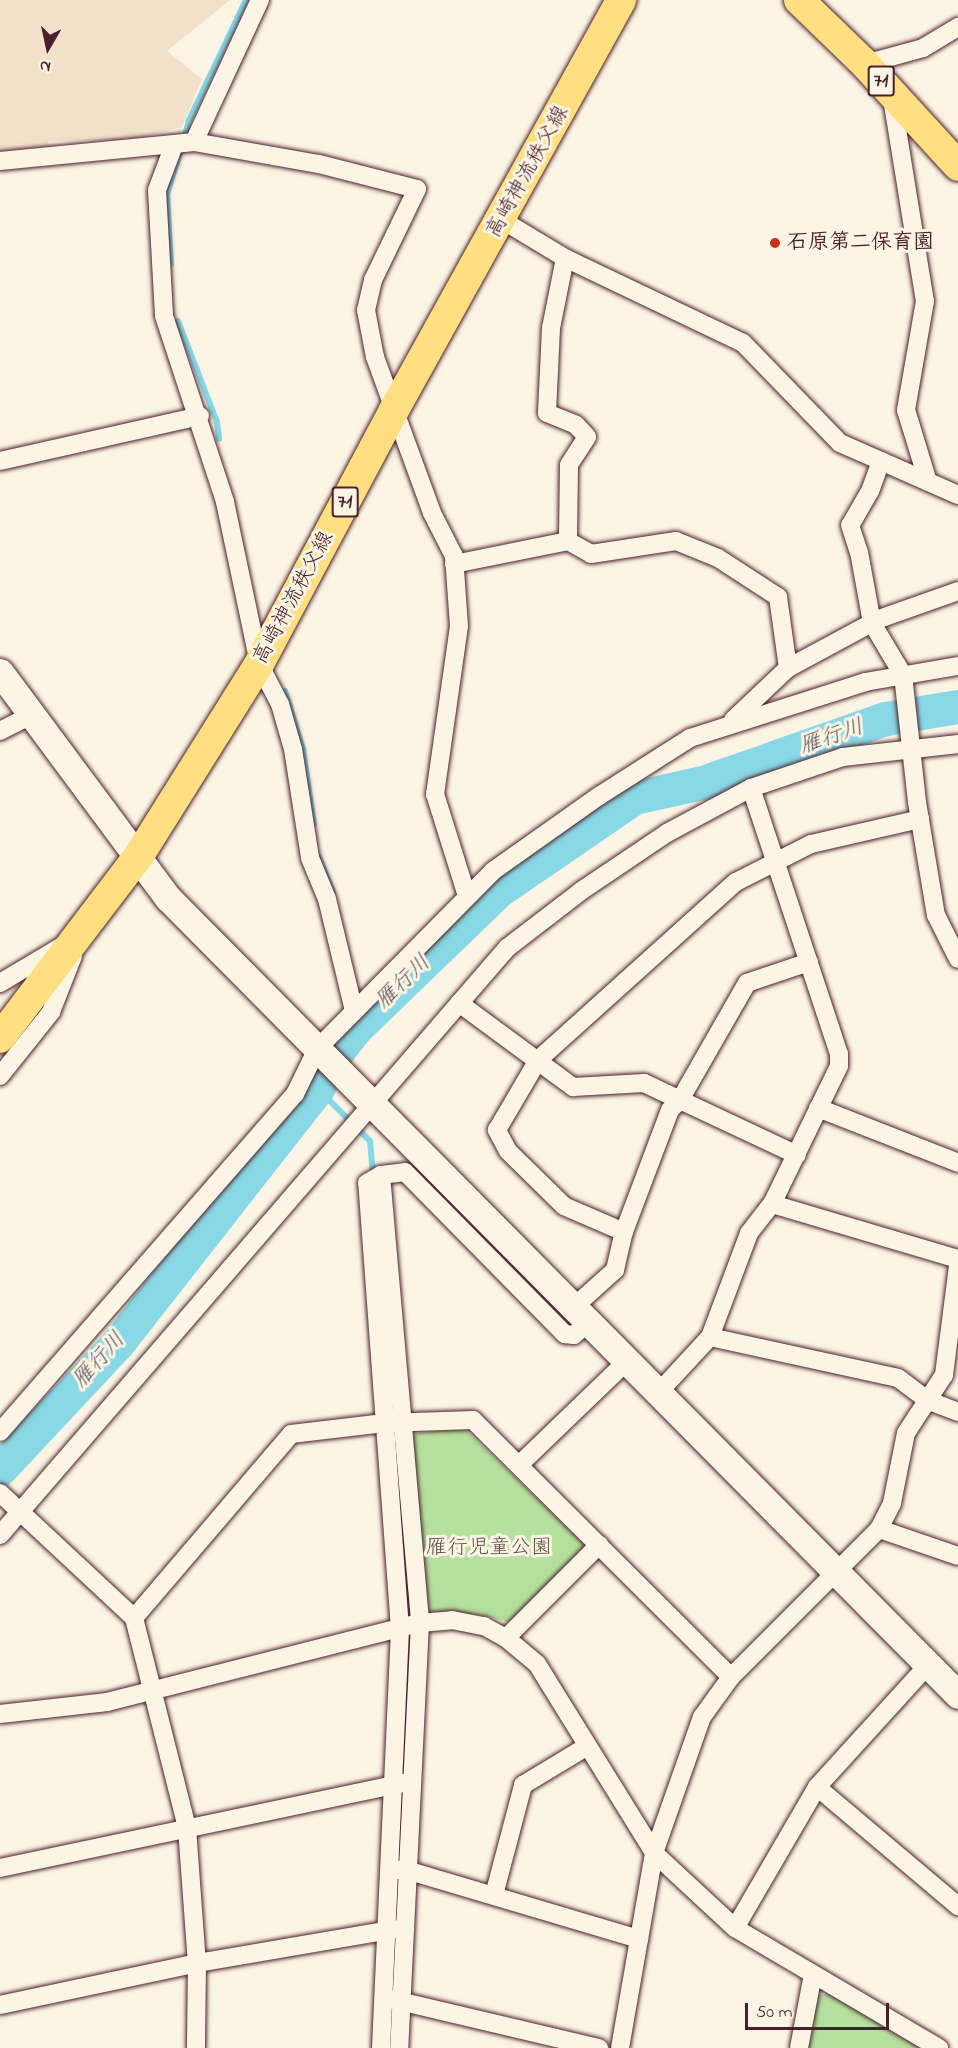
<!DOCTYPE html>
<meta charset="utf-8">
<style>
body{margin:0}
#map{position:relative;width:958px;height:2048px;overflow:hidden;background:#fcf5e5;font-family:"Indie Flower","Klee One",sans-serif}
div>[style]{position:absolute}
.built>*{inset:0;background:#f2e1ca}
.green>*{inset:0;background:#b5e09d}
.stream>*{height:6px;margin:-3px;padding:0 3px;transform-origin:3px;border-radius:3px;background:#88d8e5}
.river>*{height:34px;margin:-17px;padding:0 17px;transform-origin:17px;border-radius:17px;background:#88d8e5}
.roads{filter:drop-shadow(0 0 2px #4a1f2b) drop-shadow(0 0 2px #4a1f2b)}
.street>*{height:18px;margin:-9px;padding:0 9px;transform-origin:9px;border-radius:9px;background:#fcf5e5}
.secondary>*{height:27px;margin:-13.5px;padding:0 13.5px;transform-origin:13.5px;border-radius:13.5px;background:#fcf5e5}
.primary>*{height:30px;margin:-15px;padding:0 15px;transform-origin:15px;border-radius:15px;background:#ffdf80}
.dots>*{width:16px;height:16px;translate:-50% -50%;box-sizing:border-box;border:3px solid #fcf5e5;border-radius:50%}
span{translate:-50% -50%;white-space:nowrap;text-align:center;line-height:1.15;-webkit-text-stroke:6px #fcf5e5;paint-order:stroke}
.shield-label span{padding:2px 4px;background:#fcf5e5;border:2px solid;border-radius:4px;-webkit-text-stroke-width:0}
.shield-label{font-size:20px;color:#4a1f2b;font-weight:700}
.street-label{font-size:21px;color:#4a1f2b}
.poi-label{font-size:21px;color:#4a1f2b;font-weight:700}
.left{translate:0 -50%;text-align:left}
.park-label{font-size:21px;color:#654f48}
.water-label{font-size:22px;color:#5a4d5a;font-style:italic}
.north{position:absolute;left:18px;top:18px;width:60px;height:60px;-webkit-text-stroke:4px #fcf5e5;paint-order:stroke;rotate:189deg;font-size:16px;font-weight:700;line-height:24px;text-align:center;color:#4a1f2b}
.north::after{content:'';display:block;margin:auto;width:21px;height:27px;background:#4a1f2b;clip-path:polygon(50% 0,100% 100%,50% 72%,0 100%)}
.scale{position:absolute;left:745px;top:2003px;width:144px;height:27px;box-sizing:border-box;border:3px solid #4a1f2b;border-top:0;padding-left:8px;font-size:18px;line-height:21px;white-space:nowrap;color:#4a1f2b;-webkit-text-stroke:4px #fcf5e5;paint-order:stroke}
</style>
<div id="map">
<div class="built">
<i style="clip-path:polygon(0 0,230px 0,167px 51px,202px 79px,182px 127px,129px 140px,48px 141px,49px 147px,0 151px)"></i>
</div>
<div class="green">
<i style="clip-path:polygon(458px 1429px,467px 1431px,583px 1543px,583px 1552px,509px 1622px,480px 1615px,431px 1612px,426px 1607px,410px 1441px,417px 1433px)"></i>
<i style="clip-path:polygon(831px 1994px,920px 2048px,807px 2048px,817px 1995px)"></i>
</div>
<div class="stream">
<i style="left:184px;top:140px;width:21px;rotate:-76deg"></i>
<i style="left:189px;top:120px;width:133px;rotate:-64.6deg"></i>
<i style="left:171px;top:264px;width:70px;rotate:-93.3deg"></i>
<i style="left:167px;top:194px;width:46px;rotate:-72.3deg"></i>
<i style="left:178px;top:321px;width:108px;rotate:68.9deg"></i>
<i style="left:217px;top:422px;width:17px;rotate:83deg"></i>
<i style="left:285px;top:691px;width:61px;rotate:72.8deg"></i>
<i style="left:303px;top:749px;width:76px;rotate:81.7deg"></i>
<i style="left:319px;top:857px;width:38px;rotate:68deg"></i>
<i style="left:318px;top:1089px;width:74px;rotate:45deg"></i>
<i style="left:370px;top:1141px;width:35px;rotate:85deg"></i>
<i style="left:402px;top:1515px;width:110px;rotate:86.4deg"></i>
<i style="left:392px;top:1996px;width:124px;rotate:-87.2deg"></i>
</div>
<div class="river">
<i style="left:0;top:1470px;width:173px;rotate:-46.9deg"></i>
<i style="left:118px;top:1344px;width:324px;rotate:-51.9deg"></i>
<i style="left:318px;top:1089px;width:42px;rotate:-61.6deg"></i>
<i style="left:338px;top:1052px;width:31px;rotate:-52deg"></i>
<i style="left:357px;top:1028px;width:197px;rotate:-44deg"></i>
<i style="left:499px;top:891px;width:165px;rotate:-34.4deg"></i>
<i style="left:635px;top:798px;width:70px;rotate:-12.4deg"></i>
<i style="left:703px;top:783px;width:194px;rotate:-19.3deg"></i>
<i style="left:886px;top:719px;width:73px;rotate:-9.5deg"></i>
</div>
<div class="roads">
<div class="street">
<i style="left:865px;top:64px;width:60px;rotate:-15.4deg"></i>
<i style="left:923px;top:48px;width:41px;rotate:-31deg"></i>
<i style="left:892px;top:98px;width:206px;rotate:80.8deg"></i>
<i style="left:925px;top:301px;width:111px;rotate:99.9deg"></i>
<i style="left:906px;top:410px;width:75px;rotate:73deg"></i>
<i style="left:194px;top:142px;width:157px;rotate:-65.1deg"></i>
<i style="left:174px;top:145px;width:48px;rotate:110.7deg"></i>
<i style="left:157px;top:190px;width:126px;rotate:86.8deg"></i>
<i style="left:164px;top:316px;width:196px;rotate:71.8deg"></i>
<i style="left:225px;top:502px;width:166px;rotate:78.1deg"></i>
<i style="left:259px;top:664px;width:45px;rotate:62.3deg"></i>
<i style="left:280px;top:704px;width:47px;rotate:73.9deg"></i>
<i style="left:293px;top:749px;width:110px;rotate:81.1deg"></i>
<i style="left:310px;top:858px;width:44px;rotate:67.5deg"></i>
<i style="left:327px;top:899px;width:115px;rotate:76.4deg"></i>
<i style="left:0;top:161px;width:195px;rotate:-5.6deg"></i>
<i style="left:194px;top:142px;width:127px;rotate:10deg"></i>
<i style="left:319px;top:164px;width:101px;rotate:14.3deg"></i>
<i style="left:417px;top:189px;width:101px;rotate:115.8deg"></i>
<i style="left:373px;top:280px;width:31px;rotate:103deg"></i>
<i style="left:366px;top:310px;width:48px;rotate:79.2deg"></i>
<i style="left:375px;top:357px;width:166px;rotate:69.9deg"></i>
<i style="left:432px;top:513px;width:48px;rotate:62.9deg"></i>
<i style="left:454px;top:556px;width:70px;rotate:85.9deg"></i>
<i style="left:459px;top:626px;width:170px;rotate:98.1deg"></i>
<i style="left:435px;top:794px;width:107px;rotate:72.6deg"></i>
<i style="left:502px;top:220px;width:74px;rotate:31.1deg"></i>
<i style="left:565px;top:258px;width:197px;rotate:25.5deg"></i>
<i style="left:743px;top:343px;width:139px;rotate:45.9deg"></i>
<i style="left:840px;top:443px;width:129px;rotate:23.8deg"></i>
<i style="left:565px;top:258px;width:71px;rotate:101.3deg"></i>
<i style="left:551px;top:328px;width:85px;rotate:92.7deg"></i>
<i style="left:547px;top:413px;width:31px;rotate:22deg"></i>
<i style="left:576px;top:425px;width:16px;rotate:47deg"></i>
<i style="left:587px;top:437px;width:33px;rotate:123deg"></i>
<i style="left:569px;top:465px;width:76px;rotate:90.8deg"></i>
<i style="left:0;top:461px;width:205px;rotate:-12.7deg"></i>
<i style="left:881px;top:461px;width:32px;rotate:110deg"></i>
<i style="left:870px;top:491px;width:39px;rotate:120deg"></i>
<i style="left:850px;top:525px;width:28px;rotate:72deg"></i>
<i style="left:859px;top:552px;width:72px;rotate:79.6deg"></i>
<i style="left:872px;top:623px;width:61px;rotate:59.2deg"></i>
<i style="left:903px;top:675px;width:128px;rotate:83.7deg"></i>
<i style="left:917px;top:802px;width:115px;rotate:80.5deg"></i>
<i style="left:936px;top:915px;width:49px;rotate:63.4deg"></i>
<i style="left:454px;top:564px;width:116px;rotate:-11.4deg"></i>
<i style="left:568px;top:541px;width:26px;rotate:29deg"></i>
<i style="left:591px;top:554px;width:86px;rotate:-8.7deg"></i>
<i style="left:676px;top:541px;width:45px;rotate:22deg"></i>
<i style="left:718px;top:558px;width:72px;rotate:33deg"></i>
<i style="left:778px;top:597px;width:72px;rotate:82deg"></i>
<i style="left:733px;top:720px;width:76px;rotate:-43.4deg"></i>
<i style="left:788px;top:668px;width:103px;rotate:-28.3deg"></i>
<i style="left:879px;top:619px;width:84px;rotate:-19.5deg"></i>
<i style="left:0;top:731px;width:33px;rotate:-27deg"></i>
<i style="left:809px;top:962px;width:65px;rotate:161.3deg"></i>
<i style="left:747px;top:983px;width:135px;rotate:119.8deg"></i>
<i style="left:680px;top:1100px;width:14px;rotate:135deg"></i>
<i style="left:670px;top:1110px;width:130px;rotate:110.7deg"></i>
<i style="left:624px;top:1232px;width:65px;rotate:-156.6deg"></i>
<i style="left:564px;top:1206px;width:78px;rotate:-135.5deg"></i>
<i style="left:508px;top:1151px;width:24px;rotate:-118deg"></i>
<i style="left:497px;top:1130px;width:81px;rotate:-59.6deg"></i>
<i style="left:538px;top:1060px;width:266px;rotate:-42deg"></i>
<i style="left:736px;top:882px;width:84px;rotate:-26.9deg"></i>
<i style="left:811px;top:844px;width:112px;rotate:-12.9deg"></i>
<i style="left:0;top:983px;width:72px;rotate:-30.8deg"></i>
<i style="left:459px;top:1003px;width:142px;rotate:36.4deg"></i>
<i style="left:573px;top:1087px;width:71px;rotate:-3.2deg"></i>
<i style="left:644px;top:1083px;width:169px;rotate:25.2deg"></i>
<i style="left:0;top:1076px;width:82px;rotate:-51.4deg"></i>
<i style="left:51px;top:1012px;width:60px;rotate:-68.6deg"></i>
<i style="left:818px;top:1108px;width:150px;rotate:21.4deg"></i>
<i style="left:381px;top:1175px;width:450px;rotate:85deg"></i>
<i style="left:420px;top:1623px;width:426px;rotate:92.8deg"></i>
<i style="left:772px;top:1204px;width:194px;rotate:16.5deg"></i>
<i style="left:575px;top:1306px;width:54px;rotate:-42deg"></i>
<i style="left:615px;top:1270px;width:39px;rotate:-77deg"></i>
<i style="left:710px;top:1337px;width:192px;rotate:12.3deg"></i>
<i style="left:898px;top:1378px;width:36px;rotate:37deg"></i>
<i style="left:927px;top:1400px;width:33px;rotate:21deg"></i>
<i style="left:659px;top:1392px;width:75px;rotate:-47.2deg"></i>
<i style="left:710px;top:1337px;width:111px;rotate:-69.4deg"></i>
<i style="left:749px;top:1233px;width:37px;rotate:-52deg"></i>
<i style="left:772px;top:1204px;width:153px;rotate:-64.1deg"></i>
<i style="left:839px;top:1066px;width:12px;rotate:-90deg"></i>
<i style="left:839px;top:1054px;width:280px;rotate:-108.3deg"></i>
<i style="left:0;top:1432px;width:449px;rotate:-48.9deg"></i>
<i style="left:295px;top:1094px;width:50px;rotate:-63.9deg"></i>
<i style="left:317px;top:1049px;width:250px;rotate:-45.3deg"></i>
<i style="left:493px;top:871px;width:130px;rotate:-35.3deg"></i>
<i style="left:599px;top:796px;width:108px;rotate:-32.5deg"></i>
<i style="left:690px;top:738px;width:184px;rotate:-17.7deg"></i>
<i style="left:865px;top:682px;width:94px;rotate:-9.8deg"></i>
<i style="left:519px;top:1465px;width:151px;rotate:-43.9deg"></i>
<i style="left:0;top:1493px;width:183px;rotate:43deg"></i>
<i style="left:134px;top:1618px;width:217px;rotate:75.8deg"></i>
<i style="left:187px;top:1828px;width:135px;rotate:85.8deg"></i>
<i style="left:197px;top:1963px;width:85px;rotate:90.7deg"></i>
<i style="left:879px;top:1529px;width:83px;rotate:18.9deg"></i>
<i style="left:0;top:1535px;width:776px;rotate:-49.18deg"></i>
<i style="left:507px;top:948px;width:93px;rotate:-37.6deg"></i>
<i style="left:581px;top:891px;width:104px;rotate:-34deg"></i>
<i style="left:667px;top:833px;width:95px;rotate:-28.2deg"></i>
<i style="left:751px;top:788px;width:97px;rotate:-18.6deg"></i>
<i style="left:843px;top:757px;width:116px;rotate:-6.4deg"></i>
<i style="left:134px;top:1618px;width:242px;rotate:-49.5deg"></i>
<i style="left:291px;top:1434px;width:94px;rotate:-6.7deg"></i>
<i style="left:384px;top:1423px;width:89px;rotate:-1.9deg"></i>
<i style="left:473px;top:1420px;width:364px;rotate:44.9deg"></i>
<i style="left:506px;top:1638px;width:132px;rotate:-45deg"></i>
<i style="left:0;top:1714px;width:108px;rotate:-6.4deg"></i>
<i style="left:107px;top:1702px;width:323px;rotate:-14.2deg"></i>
<i style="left:420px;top:1623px;width:32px;rotate:-5deg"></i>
<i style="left:452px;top:1620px;width:33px;rotate:11deg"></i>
<i style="left:484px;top:1626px;width:25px;rotate:29deg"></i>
<i style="left:506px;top:1638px;width:40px;rotate:40deg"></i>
<i style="left:537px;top:1664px;width:222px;rotate:58.2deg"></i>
<i style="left:654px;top:1853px;width:110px;rotate:42.8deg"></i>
<i style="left:735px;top:1928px;width:237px;rotate:30.5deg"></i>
<i style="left:817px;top:1787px;width:185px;rotate:40.2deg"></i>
<i style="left:0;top:1868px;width:412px;rotate:-11.9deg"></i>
<i style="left:396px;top:1870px;width:10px"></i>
<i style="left:406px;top:1870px;width:243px;rotate:16.5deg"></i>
<i style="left:494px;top:1895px;width:114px;rotate:-75.2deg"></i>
<i style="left:523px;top:1785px;width:74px;rotate:-31.1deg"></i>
<i style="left:735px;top:1928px;width:163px;rotate:-59.8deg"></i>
<i style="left:817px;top:1787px;width:165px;rotate:-47.7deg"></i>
<i style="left:391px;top:1999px;width:214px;rotate:13.3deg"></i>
<i style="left:0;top:2005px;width:201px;rotate:-12deg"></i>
<i style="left:197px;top:1963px;width:201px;rotate:-9.7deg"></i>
<i style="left:381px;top:2048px;width:419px;rotate:-87.4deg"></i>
<i style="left:400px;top:1629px;width:447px;rotate:-94.2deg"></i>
<i style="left:367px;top:1183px;width:16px;rotate:-30deg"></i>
<i style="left:381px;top:1175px;width:24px;rotate:-7deg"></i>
<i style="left:405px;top:1172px;width:228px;rotate:45.4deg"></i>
<i style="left:565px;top:1334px;width:9px;rotate:6deg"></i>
<i style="left:574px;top:1335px;width:21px;rotate:-41deg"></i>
<i style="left:620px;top:2048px;width:198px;rotate:-80.1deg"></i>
<i style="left:654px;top:1853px;width:144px;rotate:-70.6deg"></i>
<i style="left:702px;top:1717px;width:49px;rotate:-54.1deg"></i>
<i style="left:731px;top:1677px;width:209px;rotate:-45deg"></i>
<i style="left:879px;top:1529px;width:29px;rotate:-63deg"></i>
<i style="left:892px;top:1503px;width:71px;rotate:-78.7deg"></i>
<i style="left:906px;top:1433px;width:69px;rotate:-56.8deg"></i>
<i style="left:944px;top:1375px;width:110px;rotate:-82.7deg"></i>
<i style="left:799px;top:2048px;width:75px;rotate:-79.3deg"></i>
</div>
<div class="secondary">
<i style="left:0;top:672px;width:282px;rotate:53.4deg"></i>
<i style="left:168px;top:898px;width:1122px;rotate:45.25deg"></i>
</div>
<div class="primary">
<i style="left:799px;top:0;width:92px;rotate:44.1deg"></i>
<i style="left:865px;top:64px;width:138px;rotate:47.6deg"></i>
<i style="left:0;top:1038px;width:228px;rotate:-52.7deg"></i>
<i style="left:138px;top:857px;width:228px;rotate:-57.9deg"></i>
<i style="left:259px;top:664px;width:288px;rotate:-62deg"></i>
<i style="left:394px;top:410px;width:469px;rotate:-61deg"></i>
</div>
</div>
<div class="dots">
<i style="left:775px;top:243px;background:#c8321e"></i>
</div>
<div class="shield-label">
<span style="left:881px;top:81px">71</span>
<span style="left:345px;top:502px">71</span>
</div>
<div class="street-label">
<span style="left:528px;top:172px;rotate:-61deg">高崎神流秩父線</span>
<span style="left:294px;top:598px;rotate:-62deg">高崎神流秩父線</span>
</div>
<div class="poi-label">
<span class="left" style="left:787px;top:243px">石原第二保育園</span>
</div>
<div class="park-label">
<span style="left:489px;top:1548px">雁行児童公園</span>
</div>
<div class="water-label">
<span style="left:832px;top:738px;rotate:-19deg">雁行川</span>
<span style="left:404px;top:983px;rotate:-44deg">雁行川</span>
<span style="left:100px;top:1361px;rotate:-48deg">雁行川</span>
</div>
<div class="north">N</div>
<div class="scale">50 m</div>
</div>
